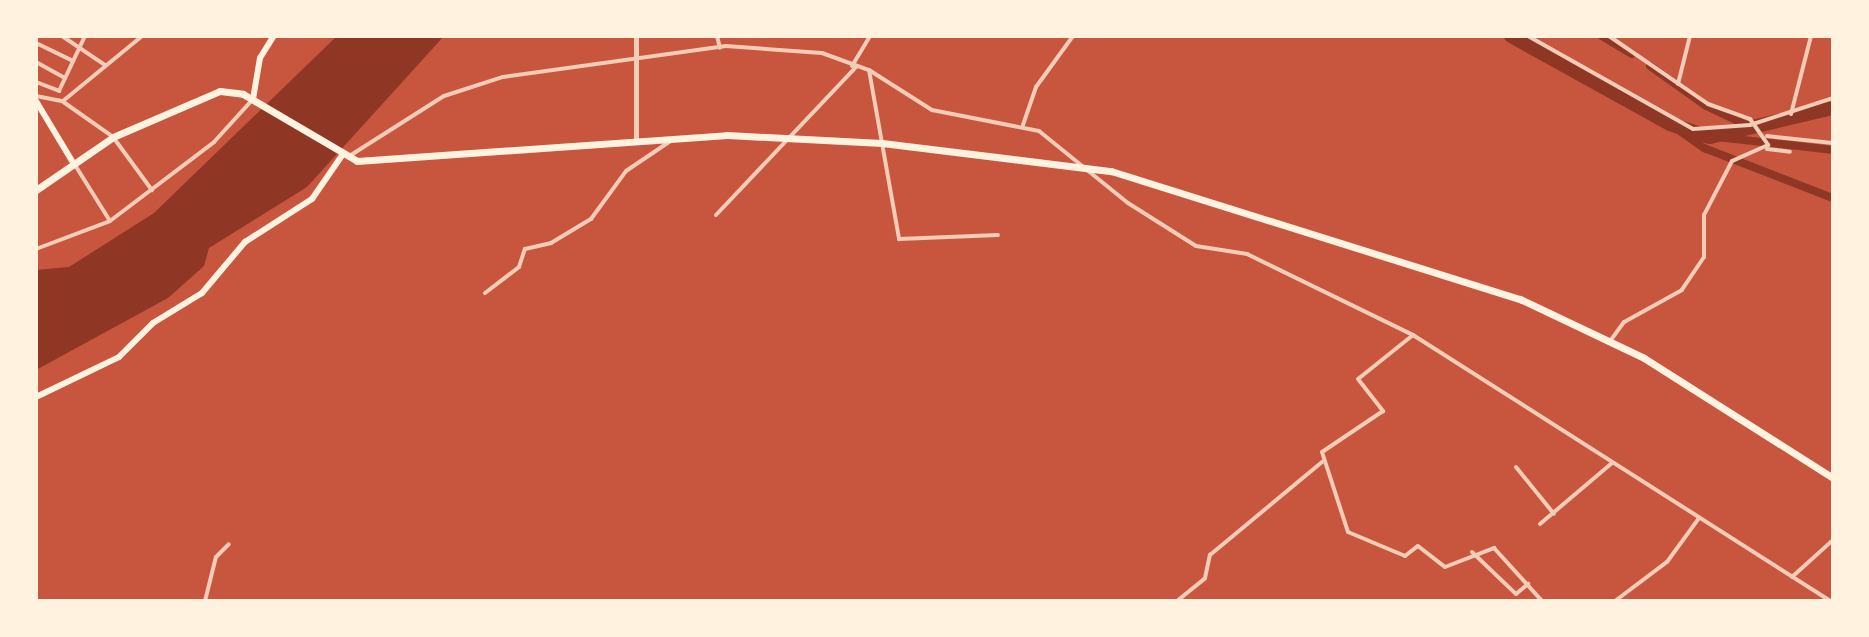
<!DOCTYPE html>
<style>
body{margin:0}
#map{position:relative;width:1869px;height:637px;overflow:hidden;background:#c8553d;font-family:Poppins,sans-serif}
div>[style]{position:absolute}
.water>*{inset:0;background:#8f3625}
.canal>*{height:8px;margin:-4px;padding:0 4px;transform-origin:4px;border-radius:4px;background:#8f3625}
.river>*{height:14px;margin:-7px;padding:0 7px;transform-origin:7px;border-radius:7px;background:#8f3625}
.minor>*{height:4px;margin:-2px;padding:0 2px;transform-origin:2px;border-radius:2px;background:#f1ccb7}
.tertiary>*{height:5px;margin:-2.5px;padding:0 2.5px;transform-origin:2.5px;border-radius:2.5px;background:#f1ccb7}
.secondary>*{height:6px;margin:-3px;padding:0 3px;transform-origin:3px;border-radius:3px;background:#fff3e0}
.primary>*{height:6px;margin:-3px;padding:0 3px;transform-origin:3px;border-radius:3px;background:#fff3e0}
.trunk>*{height:7px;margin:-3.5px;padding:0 3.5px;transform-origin:3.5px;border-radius:3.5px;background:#fff3e0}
span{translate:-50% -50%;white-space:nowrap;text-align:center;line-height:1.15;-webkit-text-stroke:7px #fff3e0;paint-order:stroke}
.frame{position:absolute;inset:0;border:38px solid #fff3e0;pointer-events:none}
</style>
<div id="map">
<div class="water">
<i style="clip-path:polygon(337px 36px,444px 36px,307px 187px,209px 248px,204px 266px,168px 298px,36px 370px,36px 270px,69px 267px,154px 213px)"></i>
</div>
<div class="canal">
<i style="left:1602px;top:36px;width:35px;rotate:31deg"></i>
<i style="left:1650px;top:66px;width:69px;rotate:35.5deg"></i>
<i style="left:1706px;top:106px;width:52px;rotate:25.1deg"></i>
<i style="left:1670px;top:124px;width:42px;rotate:35.2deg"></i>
<i style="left:1704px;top:148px;width:138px;rotate:21.2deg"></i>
<i style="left:1689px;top:134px;width:145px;rotate:6.3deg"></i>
</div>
<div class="river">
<i style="left:1511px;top:36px;width:182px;rotate:29deg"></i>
<i style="left:1670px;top:124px;width:42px;rotate:18deg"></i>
<i style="left:1710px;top:137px;width:126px;rotate:-13.3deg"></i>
</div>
<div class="minor">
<i style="left:62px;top:36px;width:52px;rotate:34deg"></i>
<i style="left:717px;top:36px;width:12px;rotate:76deg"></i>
<i style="left:1528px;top:36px;width:189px;rotate:29.4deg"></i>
<i style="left:1693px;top:129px;width:57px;rotate:-4deg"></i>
<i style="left:1750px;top:125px;width:87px;rotate:-18deg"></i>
<i style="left:1609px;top:36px;width:120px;rotate:34.5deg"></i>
<i style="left:1708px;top:104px;width:45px;rotate:19.7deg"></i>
<i style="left:1750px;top:119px;width:32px;rotate:55deg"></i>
<i style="left:1768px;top:145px;width:39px;rotate:156deg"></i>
<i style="left:1732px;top:161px;width:61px;rotate:117.4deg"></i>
<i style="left:1704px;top:215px;width:42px;rotate:90deg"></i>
<i style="left:1704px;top:257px;width:40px;rotate:124deg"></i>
<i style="left:1682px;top:290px;width:66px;rotate:151.1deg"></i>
<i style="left:1624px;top:322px;width:24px;rotate:126deg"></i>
<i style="left:36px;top:43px;width:41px;rotate:25.9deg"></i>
<i style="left:36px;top:62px;width:33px;rotate:29deg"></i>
<i style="left:852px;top:66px;width:35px;rotate:-59deg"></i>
<i style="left:869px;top:70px;width:172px;rotate:79.9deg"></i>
<i style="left:899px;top:239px;width:99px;rotate:-2.3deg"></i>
<i style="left:36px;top:82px;width:25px;rotate:21deg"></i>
<i style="left:59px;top:91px;width:61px;rotate:-64.7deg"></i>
<i style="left:1678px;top:84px;width:49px;rotate:-76deg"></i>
<i style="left:36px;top:96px;width:26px;rotate:11deg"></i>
<i style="left:62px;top:101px;width:62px;rotate:35.2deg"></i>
<i style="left:113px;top:137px;width:66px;rotate:53.7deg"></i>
<i style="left:63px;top:101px;width:102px;rotate:-39.4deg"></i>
<i style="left:1791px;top:114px;width:81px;rotate:-75.6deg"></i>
<i style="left:1023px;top:125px;width:40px;rotate:-71.1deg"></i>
<i style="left:1036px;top:87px;width:63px;rotate:-54deg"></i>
<i style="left:1767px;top:136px;width:66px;rotate:6.1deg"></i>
<i style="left:1767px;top:149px;width:23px;rotate:7deg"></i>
<i style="left:351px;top:155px;width:110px;rotate:-32.4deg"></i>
<i style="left:444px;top:96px;width:62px;rotate:-17.9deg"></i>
<i style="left:503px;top:77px;width:225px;rotate:-7.9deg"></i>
<i style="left:726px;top:46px;width:96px;rotate:4.2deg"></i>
<i style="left:822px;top:53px;width:50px;rotate:19.9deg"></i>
<i style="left:869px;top:70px;width:75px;rotate:32.4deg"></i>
<i style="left:932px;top:110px;width:109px;rotate:11.1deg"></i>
<i style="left:1039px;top:131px;width:114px;rotate:39deg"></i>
<i style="left:1128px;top:203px;width:80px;rotate:32.3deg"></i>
<i style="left:1196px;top:246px;width:52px;rotate:8.9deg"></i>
<i style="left:1247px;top:254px;width:185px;rotate:26deg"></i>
<i style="left:1413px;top:335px;width:495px;rotate:32.5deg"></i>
<i style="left:75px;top:165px;width:66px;rotate:58deg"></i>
<i style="left:716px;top:215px;width:204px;rotate:-46.6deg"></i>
<i style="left:36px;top:249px;width:79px;rotate:-20.7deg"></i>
<i style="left:110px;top:221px;width:131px;rotate:-37.2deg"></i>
<i style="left:214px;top:142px;width:58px;rotate:-47.8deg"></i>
<i style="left:485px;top:293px;width:43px;rotate:-37.4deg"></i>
<i style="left:519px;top:267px;width:19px;rotate:-72deg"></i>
<i style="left:525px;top:249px;width:27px;rotate:-13deg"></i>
<i style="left:551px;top:243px;width:47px;rotate:-31deg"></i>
<i style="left:591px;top:219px;width:59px;rotate:-53.9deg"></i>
<i style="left:626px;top:171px;width:55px;rotate:-34deg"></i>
<i style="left:1413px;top:335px;width:70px;rotate:141.3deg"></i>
<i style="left:1358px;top:379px;width:41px;rotate:52deg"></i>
<i style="left:1383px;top:411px;width:73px;rotate:146.1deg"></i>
<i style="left:1322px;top:452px;width:84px;rotate:72deg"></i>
<i style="left:1348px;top:532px;width:62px;rotate:22.8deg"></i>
<i style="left:1405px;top:556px;width:16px;rotate:-38deg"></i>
<i style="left:1418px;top:546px;width:34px;rotate:38deg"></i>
<i style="left:1445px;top:567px;width:53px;rotate:-21.2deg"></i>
<i style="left:1494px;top:548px;width:72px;rotate:47.8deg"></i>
<i style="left:1516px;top:467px;width:60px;rotate:51deg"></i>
<i style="left:1540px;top:524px;width:94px;rotate:-40.3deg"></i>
<i style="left:1472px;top:552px;width:61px;rotate:43.7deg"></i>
<i style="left:1516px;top:594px;width:16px;rotate:-40deg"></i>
<i style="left:1792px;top:577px;width:55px;rotate:-42.1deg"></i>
<i style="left:205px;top:601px;width:45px;rotate:-76deg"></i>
<i style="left:216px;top:557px;width:18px;rotate:-45deg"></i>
<i style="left:1177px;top:601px;width:36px;rotate:-39deg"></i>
<i style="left:1205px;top:578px;width:24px;rotate:-78deg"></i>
<i style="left:1210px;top:555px;width:146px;rotate:-39.7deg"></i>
<i style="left:1615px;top:601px;width:65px;rotate:-36.9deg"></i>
<i style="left:1667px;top:562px;width:54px;rotate:-54deg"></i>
</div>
<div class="tertiary">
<i style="left:636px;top:36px;width:105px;rotate:90deg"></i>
</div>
<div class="secondary">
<i style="left:253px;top:99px;width:42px;rotate:-80.3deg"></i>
<i style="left:260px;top:58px;width:26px;rotate:-58deg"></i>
<i style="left:36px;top:397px;width:92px;rotate:-25.7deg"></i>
<i style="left:119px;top:357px;width:48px;rotate:-45deg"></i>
<i style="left:153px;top:323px;width:57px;rotate:-31.5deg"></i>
<i style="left:202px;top:293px;width:67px;rotate:-49.9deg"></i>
<i style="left:245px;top:242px;width:80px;rotate:-32.7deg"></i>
<i style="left:312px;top:199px;width:51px;rotate:-55.4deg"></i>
</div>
<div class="primary">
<i style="left:36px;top:101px;width:70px;rotate:59deg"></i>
</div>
<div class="trunk">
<i style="left:36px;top:190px;width:93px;rotate:-34.5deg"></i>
<i style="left:113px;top:137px;width:116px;rotate:-23.3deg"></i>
<i style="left:220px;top:91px;width:23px;rotate:7deg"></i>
<i style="left:243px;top:94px;width:132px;rotate:30.4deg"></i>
<i style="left:357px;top:161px;width:371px;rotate:-4deg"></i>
<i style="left:727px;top:135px;width:155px;rotate:3deg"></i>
<i style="left:882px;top:143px;width:231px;rotate:7deg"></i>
<i style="left:1111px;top:171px;width:429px;rotate:17.4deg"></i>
<i style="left:1520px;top:299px;width:137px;rotate:25.4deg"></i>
<i style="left:1644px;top:358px;width:224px;rotate:32.4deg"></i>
</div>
<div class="frame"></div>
</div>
